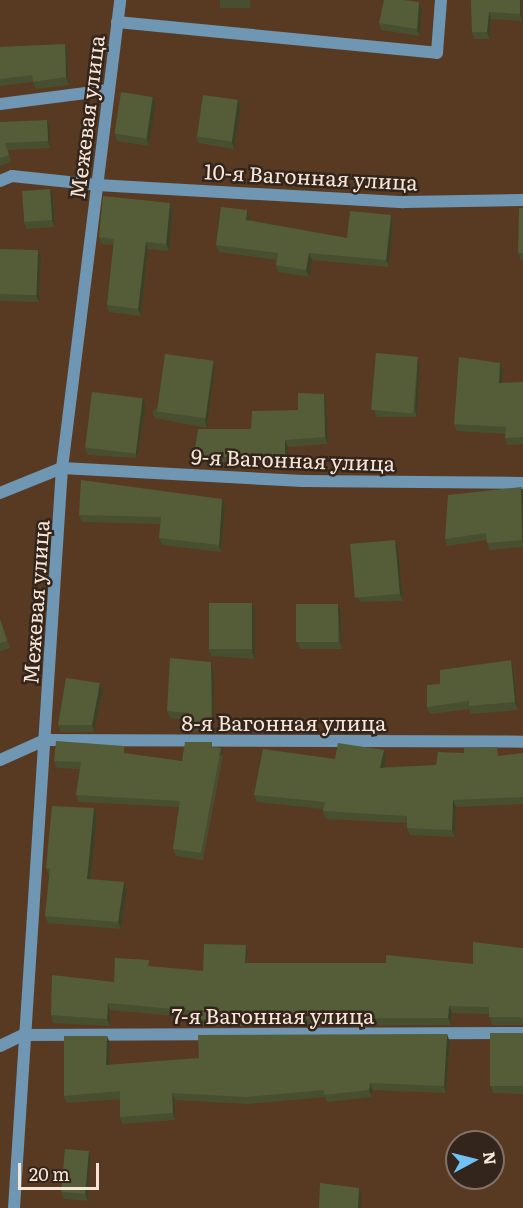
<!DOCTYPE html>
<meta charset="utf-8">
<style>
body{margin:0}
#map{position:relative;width:523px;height:1208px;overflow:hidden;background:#583a23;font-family:Literata,serif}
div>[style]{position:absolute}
.street>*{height:12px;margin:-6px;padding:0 6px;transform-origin:6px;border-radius:6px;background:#6f97b3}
.wall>*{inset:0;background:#484f30;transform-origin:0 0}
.shaded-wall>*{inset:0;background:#3b4027;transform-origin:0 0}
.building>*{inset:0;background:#545c38;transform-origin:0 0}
span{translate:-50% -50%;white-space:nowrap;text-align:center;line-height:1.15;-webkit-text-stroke:5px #33251b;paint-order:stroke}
.street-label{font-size:21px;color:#f7e5d7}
.north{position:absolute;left:445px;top:1130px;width:60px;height:60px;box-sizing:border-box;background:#33251b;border:2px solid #817266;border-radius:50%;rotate:83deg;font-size:16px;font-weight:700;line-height:24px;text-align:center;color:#f7e5d7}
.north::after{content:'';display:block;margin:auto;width:21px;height:27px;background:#71c1f5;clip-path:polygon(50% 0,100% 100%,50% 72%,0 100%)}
.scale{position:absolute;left:18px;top:1163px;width:81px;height:27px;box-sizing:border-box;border:3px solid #f7e5d7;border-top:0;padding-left:8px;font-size:18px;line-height:21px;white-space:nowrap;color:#f7e5d7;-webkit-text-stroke:4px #33251b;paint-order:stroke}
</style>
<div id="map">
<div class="street">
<i style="left:117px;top:22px;width:321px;rotate:5.5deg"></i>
<i style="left:437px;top:53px;width:53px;rotate:-85.7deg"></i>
<i style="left:0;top:104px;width:110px;rotate:-7.3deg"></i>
<i style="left:0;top:181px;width:13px;rotate:-23deg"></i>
<i style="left:12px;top:176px;width:85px;rotate:6deg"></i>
<i style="left:97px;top:185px;width:307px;rotate:3.2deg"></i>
<i style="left:404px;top:202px;width:119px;rotate:-1deg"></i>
<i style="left:0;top:493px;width:67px;rotate:-22deg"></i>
<i style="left:62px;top:468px;width:241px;rotate:3.1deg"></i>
<i style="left:303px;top:481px;width:220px;rotate:0.5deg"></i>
<i style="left:0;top:760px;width:49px;rotate:-24deg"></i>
<i style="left:45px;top:740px;width:478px;rotate:0.2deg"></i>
<i style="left:0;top:1046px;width:25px;rotate:-26deg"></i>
<i style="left:23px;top:1035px;width:500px;rotate:-0.23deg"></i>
<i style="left:14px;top:1208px;width:742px;rotate:-86.29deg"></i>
<i style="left:62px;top:468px;width:472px;rotate:-82.9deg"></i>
</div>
<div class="wall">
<i style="left:220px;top:0;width:30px;height:8px"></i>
<i style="clip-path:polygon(471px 0,522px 0,522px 21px,491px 19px,490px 39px,474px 39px,472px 32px)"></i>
<i style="clip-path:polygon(419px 2px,422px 9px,420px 36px,381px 30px,379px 23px)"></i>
<i style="clip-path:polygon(65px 44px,68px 51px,69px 85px,36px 89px,33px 82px,0 86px,0 47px)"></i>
<i style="clip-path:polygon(153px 97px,156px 105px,149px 146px,117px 141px,115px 134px)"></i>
<i style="clip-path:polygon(238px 100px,241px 107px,234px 149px,198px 143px,196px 136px)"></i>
<i style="clip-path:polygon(0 122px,50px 127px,50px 148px,8px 150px,11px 162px,0 166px)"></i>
<i style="clip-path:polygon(53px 196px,55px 227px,27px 229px,24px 222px)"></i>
<i style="clip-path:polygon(170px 203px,173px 210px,169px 251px,148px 249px,141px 316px,109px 312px,107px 305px,114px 245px,101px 244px,99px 237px)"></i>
<i style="clip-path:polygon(523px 208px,523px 260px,521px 260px,518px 253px)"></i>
<i style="clip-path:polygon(247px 210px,250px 217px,249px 220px,347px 238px,391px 215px,393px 222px,389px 267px,312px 260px,309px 277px,278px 272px,276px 265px,277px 260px,219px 252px,216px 245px)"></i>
<i style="clip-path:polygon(0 249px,38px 250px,41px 257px,39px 302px,0 301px)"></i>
<i style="clip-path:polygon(500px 363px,503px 370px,502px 383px,523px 382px,523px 444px,508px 445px,505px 438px,506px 434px,457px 431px,454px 424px)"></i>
<i style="clip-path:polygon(420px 364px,417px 417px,376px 417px,374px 410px)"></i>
<i style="clip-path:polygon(215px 368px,207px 428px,155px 418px,152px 411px)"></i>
<i style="clip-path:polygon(324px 394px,326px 401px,328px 444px,288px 447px,288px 461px,240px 462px,240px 465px,197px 462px,194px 455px,251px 429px,298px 410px)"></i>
<i style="clip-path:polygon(143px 398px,146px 405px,137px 458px,88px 455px,85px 448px)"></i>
<i style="clip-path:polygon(521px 487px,523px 493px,523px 547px,489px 550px,487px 540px,447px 546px,445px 539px)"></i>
<i style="clip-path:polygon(222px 499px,225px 506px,221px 552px,162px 545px,159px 538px,160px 524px,82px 522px,79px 515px)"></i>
<i style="clip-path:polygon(398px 547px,403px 601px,360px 602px,357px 595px)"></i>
<i style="clip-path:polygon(255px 610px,255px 659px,211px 656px,208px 649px)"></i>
<i style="clip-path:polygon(341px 611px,342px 649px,300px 649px,298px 642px)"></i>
<i style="clip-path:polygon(0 619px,10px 648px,0 651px)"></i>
<i style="clip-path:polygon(211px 662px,214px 669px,214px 732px,190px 732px,187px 725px,188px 720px,170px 718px,167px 711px)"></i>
<i style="clip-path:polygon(513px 667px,518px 710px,471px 714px,469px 709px,430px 714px,427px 707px,440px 684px)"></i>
<i style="clip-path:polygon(103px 690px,94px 732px,61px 732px,58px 725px)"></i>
<i style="clip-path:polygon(214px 747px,223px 755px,203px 860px,176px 856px,173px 849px,179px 807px,79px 802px,76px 795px,80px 769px,57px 768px,54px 761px,127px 754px,182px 761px)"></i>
<i style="clip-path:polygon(384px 750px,386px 757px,384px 767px,436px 765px,523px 753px,523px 804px,456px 807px,455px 837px,410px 835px,407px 828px,407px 823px,326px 819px,323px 811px,323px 809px,257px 802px,254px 795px,335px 759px)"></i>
<i style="clip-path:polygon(94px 808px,97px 815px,91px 879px,124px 882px,127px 889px,121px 929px,48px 923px,45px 916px,49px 876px,46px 868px)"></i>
<i style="clip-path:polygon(246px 945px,248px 952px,248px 963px,473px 964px,523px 948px,523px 1025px,492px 1025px,489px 1014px,452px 1013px,451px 1025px,199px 1026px,197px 1018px,110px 1010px,110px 1026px,53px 1023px,51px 1015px,114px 982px,151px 967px,203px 971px)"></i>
<i style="clip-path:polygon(523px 1033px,523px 1094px,493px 1093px,491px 1086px)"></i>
<i style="clip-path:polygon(450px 1042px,446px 1093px,373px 1090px,372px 1097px,327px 1102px,325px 1097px,248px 1104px,175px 1100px,175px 1120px,122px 1124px,120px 1117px,120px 1099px,67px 1103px,64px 1096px,110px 1043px,109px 1065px)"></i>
<i style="clip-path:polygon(91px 1158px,88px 1201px,64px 1199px,61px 1192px)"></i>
</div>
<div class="shaded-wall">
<i style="clip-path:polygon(520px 0,522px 0,522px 21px,520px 14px)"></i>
<i style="clip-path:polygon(419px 2px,422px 9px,420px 36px,417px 29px)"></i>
<i style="clip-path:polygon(489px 12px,491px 19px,490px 39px,487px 32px)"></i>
<i style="clip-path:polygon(65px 44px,68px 51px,69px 85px,66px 77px)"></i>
<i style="clip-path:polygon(153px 97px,156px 105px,149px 146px,147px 139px)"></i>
<i style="clip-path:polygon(238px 100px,241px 107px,234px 149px,232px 142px)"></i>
<i style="clip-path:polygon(47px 120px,50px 127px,50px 148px,48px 141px)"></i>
<i style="clip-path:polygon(50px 189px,53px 196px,55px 227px,52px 220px)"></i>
<i style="clip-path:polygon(170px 203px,173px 210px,169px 251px,166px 244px)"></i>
<i style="clip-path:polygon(247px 210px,250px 217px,249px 227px,246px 220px)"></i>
<i style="clip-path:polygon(391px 215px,393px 222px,389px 267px,386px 260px)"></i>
<i style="clip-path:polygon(146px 242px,148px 249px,141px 316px,138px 309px)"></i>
<i style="clip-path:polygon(38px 250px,41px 257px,39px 302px,36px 295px)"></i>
<i style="clip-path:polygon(309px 253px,312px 260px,309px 277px,306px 270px)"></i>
<i style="clip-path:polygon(418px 357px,420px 364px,417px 417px,415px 410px)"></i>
<i style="clip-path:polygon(213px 361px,215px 368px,207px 428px,205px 421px)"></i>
<i style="clip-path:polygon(500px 363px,503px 370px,501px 390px,499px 383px)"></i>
<i style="clip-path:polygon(324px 394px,326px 401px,328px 444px,325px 437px)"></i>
<i style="clip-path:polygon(143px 398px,146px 405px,137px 458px,135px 451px)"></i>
<i style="clip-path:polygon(285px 440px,288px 447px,288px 461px,285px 454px)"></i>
<i style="clip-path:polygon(521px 487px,523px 493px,523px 542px,522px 540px)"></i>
<i style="clip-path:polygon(222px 499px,225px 506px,221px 552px,219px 545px)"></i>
<i style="clip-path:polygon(395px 540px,398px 547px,403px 601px,400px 594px)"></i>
<i style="clip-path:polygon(252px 603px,255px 610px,255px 659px,252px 652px)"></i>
<i style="clip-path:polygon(338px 604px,341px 611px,342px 649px,340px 642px)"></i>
<i style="clip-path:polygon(511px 660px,513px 667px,518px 710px,515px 702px)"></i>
<i style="clip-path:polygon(211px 662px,214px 669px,214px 732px,212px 725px)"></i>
<i style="clip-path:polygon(100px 683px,103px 690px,94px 732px,92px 725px)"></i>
<i style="left:221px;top:748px;width:7px;height:107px;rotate:74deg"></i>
<i style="clip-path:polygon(384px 750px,386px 757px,383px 775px,380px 768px)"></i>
<i style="clip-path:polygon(453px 800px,456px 807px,455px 837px,452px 830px)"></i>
<i style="clip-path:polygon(94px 808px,97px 815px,90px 886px,87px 879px)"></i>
<i style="clip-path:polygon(124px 882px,127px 889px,121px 929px,118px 922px)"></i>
<i style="clip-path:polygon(246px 945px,248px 952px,247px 970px,245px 963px)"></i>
<i style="clip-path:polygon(108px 1003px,110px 1010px,110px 1026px,107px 1019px)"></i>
<i style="clip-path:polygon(449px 1006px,452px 1013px,451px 1025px,448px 1018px)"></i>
<i style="clip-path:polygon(447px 1034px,450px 1042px,446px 1093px,444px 1086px)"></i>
<i style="clip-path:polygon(107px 1036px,110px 1043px,109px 1072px,106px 1065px)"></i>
<i style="clip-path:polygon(370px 1083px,373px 1090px,372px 1097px,369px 1090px)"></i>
<i style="clip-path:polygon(172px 1093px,175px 1100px,175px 1120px,173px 1113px)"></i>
<i style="clip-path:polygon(89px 1151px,91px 1158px,88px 1201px,85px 1194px)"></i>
<i style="clip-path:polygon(359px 1188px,362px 1195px,361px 1208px,358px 1208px)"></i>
</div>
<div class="building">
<i style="clip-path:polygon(384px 0,403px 0,419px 2px,417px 29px,379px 23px)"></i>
<i style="clip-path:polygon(471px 0,520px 0,520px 14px,489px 12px,487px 32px,472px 32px)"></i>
<i style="clip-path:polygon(65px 44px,66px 77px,33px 82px,32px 75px,0 79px,0 47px)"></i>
<i style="left:121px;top:92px;width:32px;height:42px;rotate:9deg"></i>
<i style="left:203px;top:95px;width:35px;height:42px;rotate:8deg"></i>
<i style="clip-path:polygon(47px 120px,48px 141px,5px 143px,9px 155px,0 158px,0 122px)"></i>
<i style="left:50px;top:189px;width:31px;height:28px;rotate:86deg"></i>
<i style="clip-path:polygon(103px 196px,170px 203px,166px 244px,146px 242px,138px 309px,107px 305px,114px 239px,99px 237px)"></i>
<i style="clip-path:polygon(221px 207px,247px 210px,246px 220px,347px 238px,350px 211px,391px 215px,386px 260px,309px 253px,306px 270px,276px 265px,278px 253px,216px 245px)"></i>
<i style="clip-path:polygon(519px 208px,523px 208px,523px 253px,518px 253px)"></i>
<i style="left:0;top:249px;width:38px;height:45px;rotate:2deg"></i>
<i style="left:376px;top:353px;width:42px;height:57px;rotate:5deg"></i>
<i style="left:165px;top:354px;width:49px;height:58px;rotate:8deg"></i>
<i style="clip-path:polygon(459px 357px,500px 363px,499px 383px,523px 382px,523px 437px,505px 438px,506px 427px,454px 424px)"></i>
<i style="left:92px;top:392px;width:51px;height:56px;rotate:7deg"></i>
<i style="clip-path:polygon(298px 393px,324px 394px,325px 437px,285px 440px,285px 454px,238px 455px,237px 458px,194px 455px,198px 429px,251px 429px,252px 411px,298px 410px)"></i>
<i style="clip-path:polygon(81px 480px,222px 499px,219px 545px,159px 538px,161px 517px,79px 515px)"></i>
<i style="clip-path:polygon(521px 487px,522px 540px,487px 543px,486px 533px,445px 539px,448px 495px)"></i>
<i style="left:395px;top:540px;width:54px;height:45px;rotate:85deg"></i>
<i style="left:209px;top:603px;width:43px;height:46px"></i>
<i style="left:296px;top:604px;width:42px;height:38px"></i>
<i style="clip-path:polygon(0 619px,7px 641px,0 643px)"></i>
<i style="clip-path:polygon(170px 658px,211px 662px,212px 725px,187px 725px,189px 713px,167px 711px)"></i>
<i style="clip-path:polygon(511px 660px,515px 702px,469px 706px,469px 701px,427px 707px,427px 685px,440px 684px,440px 670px)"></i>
<i style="clip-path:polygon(66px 678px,100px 683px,92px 725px,58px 725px)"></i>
<i style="clip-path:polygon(56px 741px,124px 746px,124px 753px,182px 761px,185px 742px,212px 742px,212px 747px,221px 748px,201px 853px,173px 849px,180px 801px,76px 795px,81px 762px,54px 761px)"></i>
<i style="clip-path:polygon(338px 743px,384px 750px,380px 768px,436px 765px,438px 752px,464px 753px,464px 748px,497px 747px,498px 756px,523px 753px,523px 797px,453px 800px,452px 830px,407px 828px,407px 816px,323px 811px,325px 802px,254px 795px,263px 749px,335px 759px)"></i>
<i style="clip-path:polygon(52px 806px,94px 808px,87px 879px,124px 882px,118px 922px,45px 916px,50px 869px,46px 868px)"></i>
<i style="clip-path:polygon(473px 942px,523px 948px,523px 1019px,520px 1017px,489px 1017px,489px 1007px,449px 1006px,448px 1018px,197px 1019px,196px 1011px,108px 1003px,107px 1019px,51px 1015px,52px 975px,114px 982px,115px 958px,149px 960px,148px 966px,203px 971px,204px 944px,246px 945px,245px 963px,386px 963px,386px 955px,473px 964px)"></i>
<i style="left:523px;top:1033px;width:53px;height:33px;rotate:90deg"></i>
<i style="clip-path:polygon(447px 1034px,444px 1086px,370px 1083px,369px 1090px,324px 1095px,324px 1090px,246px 1097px,172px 1093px,173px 1113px,120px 1117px,120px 1091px,64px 1096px,64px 1036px,107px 1036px,106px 1065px,199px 1058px,198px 1035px)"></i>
<i style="left:65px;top:1149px;width:24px;height:43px;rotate:5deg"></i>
<i style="clip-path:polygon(320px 1183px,359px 1188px,358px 1208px,319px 1208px)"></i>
</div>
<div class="street-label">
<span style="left:86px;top:117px;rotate:-83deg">Межевая улица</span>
<span style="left:311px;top:176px;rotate:3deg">10-я Вагонная улица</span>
<span style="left:293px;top:459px;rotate:2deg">9-я Вагонная улица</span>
<span style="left:35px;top:602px;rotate:-86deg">Межевая улица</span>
<span style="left:284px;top:722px">8-я Вагонная улица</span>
<span style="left:273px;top:1015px">7-я Вагонная улица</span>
</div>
<div class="north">N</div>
<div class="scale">20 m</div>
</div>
